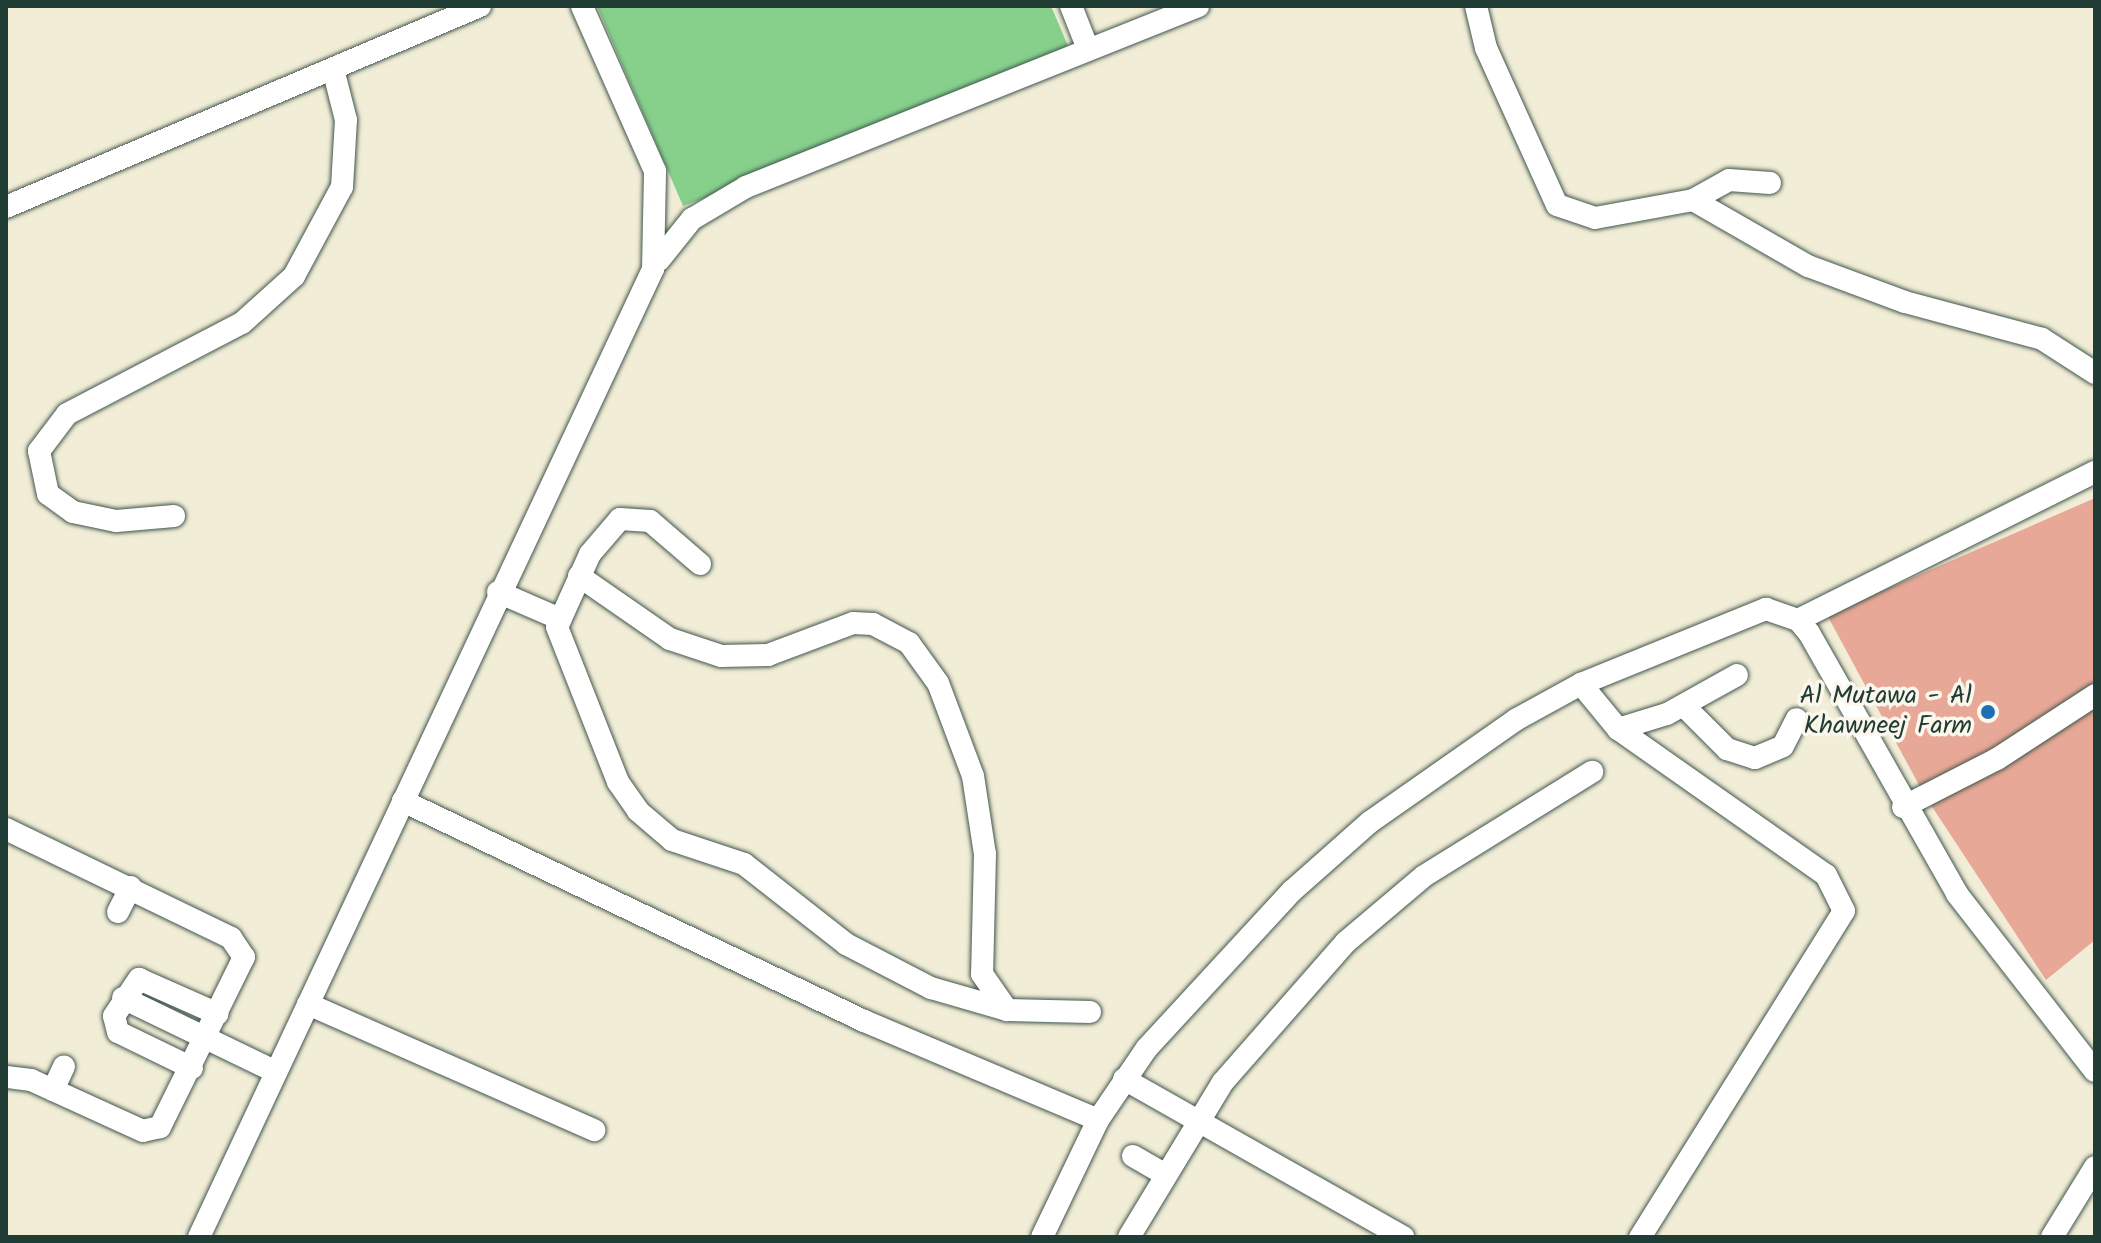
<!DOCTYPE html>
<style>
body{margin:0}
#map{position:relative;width:2101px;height:1243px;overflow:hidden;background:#f2edd7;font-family:Kalam,sans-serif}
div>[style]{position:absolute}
.green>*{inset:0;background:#87d08c}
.building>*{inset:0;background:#e8a897}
.roads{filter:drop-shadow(0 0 2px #3f574c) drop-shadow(0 0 2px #3f574c)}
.minor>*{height:22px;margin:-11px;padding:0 11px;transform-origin:11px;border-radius:11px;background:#fff}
.dots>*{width:22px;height:22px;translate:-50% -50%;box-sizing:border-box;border:4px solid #fbf7ec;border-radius:50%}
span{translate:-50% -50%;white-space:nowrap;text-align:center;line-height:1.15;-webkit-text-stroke:7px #fbf7ec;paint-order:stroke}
.poi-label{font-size:26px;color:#1f3d34}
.right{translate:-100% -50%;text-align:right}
.frame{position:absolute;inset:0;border:8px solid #1f3d34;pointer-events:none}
</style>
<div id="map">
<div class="green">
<i style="clip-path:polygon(597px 6px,1051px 6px,1074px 60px,683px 206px)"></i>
</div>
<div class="building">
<i style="clip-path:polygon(2095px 498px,2095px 940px,2046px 980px,1925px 796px,1827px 615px)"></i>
</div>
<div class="roads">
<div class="minor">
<i style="left:1071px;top:6px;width:46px;rotate:68.4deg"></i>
<i style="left:1476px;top:6px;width:43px;rotate:76.6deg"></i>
<i style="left:1486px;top:48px;width:172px;rotate:65.7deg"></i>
<i style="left:1557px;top:205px;width:40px;rotate:18.9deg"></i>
<i style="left:1595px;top:218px;width:100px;rotate:-10.4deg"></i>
<i style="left:1693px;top:200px;width:133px;rotate:29.9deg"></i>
<i style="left:1808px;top:266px;width:103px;rotate:20.4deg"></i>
<i style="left:1905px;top:302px;width:142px;rotate:15.1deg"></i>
<i style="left:2042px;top:339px;width:63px;rotate:32.7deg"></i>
<i style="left:1693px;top:200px;width:41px;rotate:-29.1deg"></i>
<i style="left:1729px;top:180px;width:41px;rotate:4.2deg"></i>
<i style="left:6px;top:207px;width:515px;rotate:-22.98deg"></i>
<i style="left:659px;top:260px;width:53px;rotate:-51.2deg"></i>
<i style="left:692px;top:219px;width:63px;rotate:-30.7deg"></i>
<i style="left:746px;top:187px;width:487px;rotate:-21.8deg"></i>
<i style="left:174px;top:516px;width:58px;rotate:175.1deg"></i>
<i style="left:116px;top:521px;width:44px;rotate:-168.2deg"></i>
<i style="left:73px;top:512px;width:31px;rotate:-144deg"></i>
<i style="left:48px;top:494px;width:44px;rotate:-101.8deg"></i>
<i style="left:39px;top:451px;width:46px;rotate:-52.9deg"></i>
<i style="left:67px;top:414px;width:197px;rotate:-27.5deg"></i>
<i style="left:242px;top:323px;width:70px;rotate:-42.1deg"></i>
<i style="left:294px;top:276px;width:101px;rotate:-61.7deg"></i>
<i style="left:342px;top:187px;width:67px;rotate:-86.6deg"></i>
<i style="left:346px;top:120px;width:53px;rotate:-104.3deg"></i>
<i style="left:700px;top:564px;width:66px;rotate:-139.3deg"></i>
<i style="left:650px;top:521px;width:30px;rotate:-176deg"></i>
<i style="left:620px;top:519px;width:46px;rotate:130.6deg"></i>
<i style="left:590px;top:554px;width:80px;rotate:114.3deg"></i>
<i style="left:557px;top:627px;width:167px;rotate:68.5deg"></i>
<i style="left:618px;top:782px;width:35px;rotate:55deg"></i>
<i style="left:638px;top:811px;width:45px;rotate:40.5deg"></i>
<i style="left:672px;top:840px;width:76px;rotate:18.4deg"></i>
<i style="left:744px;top:864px;width:130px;rotate:38.1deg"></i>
<i style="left:846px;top:944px;width:96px;rotate:27.4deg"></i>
<i style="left:931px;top:988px;width:79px;rotate:16.1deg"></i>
<i style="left:1007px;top:1010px;width:83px;rotate:1.4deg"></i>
<i style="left:579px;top:576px;width:111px;rotate:34.7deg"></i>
<i style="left:670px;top:639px;width:54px;rotate:18.4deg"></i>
<i style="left:721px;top:656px;width:47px;rotate:-1.2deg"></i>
<i style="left:768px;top:655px;width:91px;rotate:-20.6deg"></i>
<i style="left:853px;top:623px;width:20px;rotate:3deg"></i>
<i style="left:873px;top:624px;width:41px;rotate:27.8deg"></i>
<i style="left:909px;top:643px;width:49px;rotate:54.1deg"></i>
<i style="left:938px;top:683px;width:99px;rotate:69.4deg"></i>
<i style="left:973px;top:776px;width:79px;rotate:81.3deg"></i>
<i style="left:985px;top:854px;width:120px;rotate:91.4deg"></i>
<i style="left:982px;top:974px;width:44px;rotate:55.2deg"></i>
<i style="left:498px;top:592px;width:68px;rotate:23.5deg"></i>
<i style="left:1798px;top:620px;width:332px;rotate:-26.5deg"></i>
<i style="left:1581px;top:684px;width:58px;rotate:50.6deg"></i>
<i style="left:1618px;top:729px;width:254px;rotate:35.1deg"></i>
<i style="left:1826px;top:875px;width:40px;rotate:63.4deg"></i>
<i style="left:1844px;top:911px;width:385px;rotate:122deg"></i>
<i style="left:1684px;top:706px;width:61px;rotate:45deg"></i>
<i style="left:1727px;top:749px;width:29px;rotate:18deg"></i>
<i style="left:1755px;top:758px;width:30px;rotate:-23deg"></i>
<i style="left:1783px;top:746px;width:30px;rotate:-63deg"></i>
<i style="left:1618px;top:729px;width:51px;rotate:-17deg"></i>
<i style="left:1667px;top:714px;width:80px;rotate:-29.1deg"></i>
<i style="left:403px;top:801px;width:511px;rotate:25.51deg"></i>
<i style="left:864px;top:1021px;width:254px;rotate:22.9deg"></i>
<i style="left:1903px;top:807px;width:106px;rotate:-27.1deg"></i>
<i style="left:1997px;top:759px;width:117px;rotate:-33.1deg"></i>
<i style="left:6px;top:829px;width:250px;rotate:25.8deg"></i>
<i style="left:231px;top:938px;width:23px;rotate:56deg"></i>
<i style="left:244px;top:957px;width:190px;rotate:116.3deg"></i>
<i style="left:160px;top:1127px;width:17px;rotate:167deg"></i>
<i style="left:143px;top:1131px;width:123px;rotate:-155.5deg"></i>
<i style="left:31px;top:1080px;width:25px;rotate:-173deg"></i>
<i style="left:118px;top:912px;width:28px;rotate:-63deg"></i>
<i style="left:123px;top:998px;width:170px;rotate:25.8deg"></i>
<i style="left:308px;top:1004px;width:313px;rotate:23.8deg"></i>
<i style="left:192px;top:1068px;width:82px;rotate:-154.1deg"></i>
<i style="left:118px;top:1032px;width:16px;rotate:-104deg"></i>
<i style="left:114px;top:1016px;width:45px;rotate:-56deg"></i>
<i style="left:139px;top:979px;width:86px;rotate:23.9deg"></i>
<i style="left:1124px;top:1079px;width:321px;rotate:29.5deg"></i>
<i style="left:53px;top:1090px;width:26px;rotate:-65deg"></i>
<i style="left:1133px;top:1156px;width:34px;rotate:30deg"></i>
<i style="left:199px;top:1237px;width:1069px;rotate:-64.87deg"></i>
<i style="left:653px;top:269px;width:98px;rotate:-88.8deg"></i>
<i style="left:655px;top:171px;width:180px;rotate:-113.9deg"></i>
<i style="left:1042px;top:1237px;width:130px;rotate:-64.4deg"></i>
<i style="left:1098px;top:1120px;width:87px;rotate:-55.8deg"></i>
<i style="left:1147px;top:1048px;width:214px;rotate:-47.3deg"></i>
<i style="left:1292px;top:891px;width:104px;rotate:-41.5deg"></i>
<i style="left:1370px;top:822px;width:179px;rotate:-35deg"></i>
<i style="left:1517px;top:719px;width:73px;rotate:-28.7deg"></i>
<i style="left:1581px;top:684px;width:200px;rotate:-22.1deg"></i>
<i style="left:1766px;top:609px;width:34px;rotate:19deg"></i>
<i style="left:1798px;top:620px;width:17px;rotate:50deg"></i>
<i style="left:1809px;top:633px;width:300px;rotate:60.4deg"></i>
<i style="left:1957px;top:894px;width:224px;rotate:52.1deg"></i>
<i style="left:1129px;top:1237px;width:181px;rotate:-58.8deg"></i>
<i style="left:1223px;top:1082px;width:186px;rotate:-48.7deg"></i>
<i style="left:1346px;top:942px;width:102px;rotate:-40.2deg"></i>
<i style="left:1424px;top:876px;width:198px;rotate:-31.8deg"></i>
<i style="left:2052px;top:1237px;width:82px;rotate:-58.4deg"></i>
</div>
</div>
<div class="dots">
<i style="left:1988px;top:712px;background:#1f6fb2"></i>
</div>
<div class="poi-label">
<span class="right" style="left:1972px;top:712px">Al Mutawa - Al<br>Khawneej Farm</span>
</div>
<div class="frame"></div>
</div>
